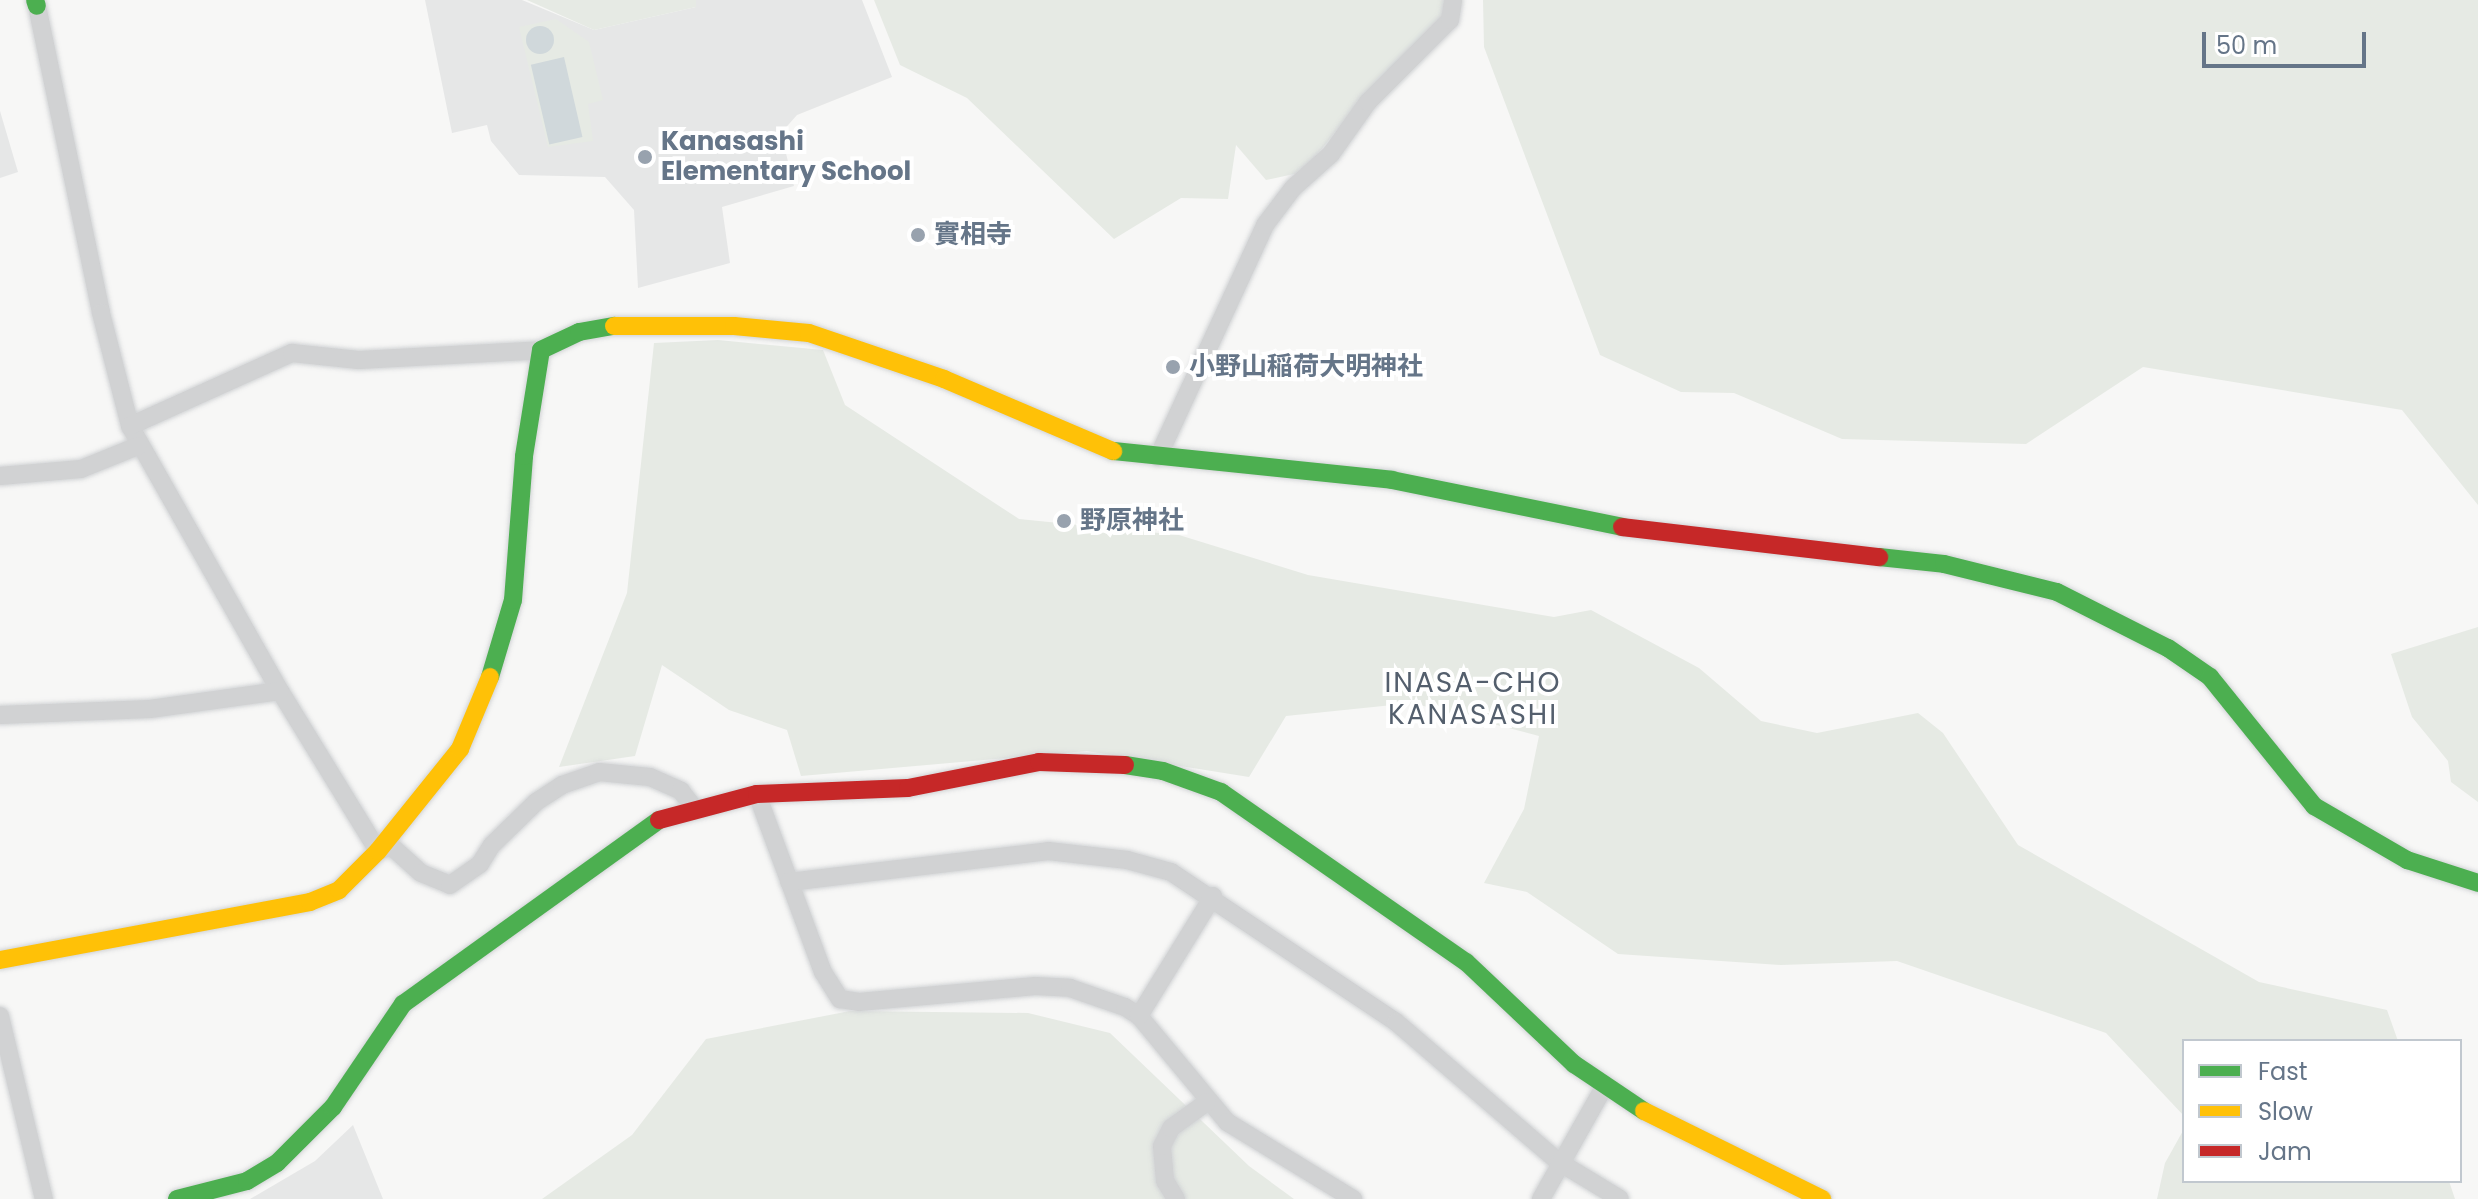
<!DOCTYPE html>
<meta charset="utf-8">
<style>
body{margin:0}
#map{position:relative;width:2478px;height:1199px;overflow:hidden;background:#f7f7f6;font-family:Poppins,"Noto Sans JP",sans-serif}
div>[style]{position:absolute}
.built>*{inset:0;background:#e6e7e7}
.green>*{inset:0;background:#e6eae4}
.water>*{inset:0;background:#d0d8db;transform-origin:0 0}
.round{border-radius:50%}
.roads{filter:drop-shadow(0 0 2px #d2d4d6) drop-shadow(0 0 2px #d2d4d6)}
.street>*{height:18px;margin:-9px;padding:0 9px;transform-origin:9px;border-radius:9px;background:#d1d2d3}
.fast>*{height:18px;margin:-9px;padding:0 9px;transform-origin:9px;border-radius:9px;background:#4caf50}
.slow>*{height:18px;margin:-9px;padding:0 9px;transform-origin:9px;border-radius:9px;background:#ffc107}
.jam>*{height:18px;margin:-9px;padding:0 9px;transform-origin:9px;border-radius:9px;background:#c62828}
.dots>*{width:22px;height:22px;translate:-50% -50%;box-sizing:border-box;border:4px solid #fff;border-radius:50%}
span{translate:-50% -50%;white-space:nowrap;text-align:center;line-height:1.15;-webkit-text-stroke:8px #fff;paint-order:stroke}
.poi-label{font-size:26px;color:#657588;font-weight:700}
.left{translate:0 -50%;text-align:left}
.neighbourhood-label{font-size:28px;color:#545f6d;letter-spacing:2px}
.legend{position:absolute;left:2182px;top:1039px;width:280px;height:144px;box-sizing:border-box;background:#fff;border:2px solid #c1c8cf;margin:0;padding:10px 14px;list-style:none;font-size:24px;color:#657588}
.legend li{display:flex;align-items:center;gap:16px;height:40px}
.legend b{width:40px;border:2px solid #c1c8cf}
.scale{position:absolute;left:2202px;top:32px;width:164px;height:36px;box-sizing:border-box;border:4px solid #657588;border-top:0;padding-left:10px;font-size:24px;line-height:28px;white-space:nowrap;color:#657588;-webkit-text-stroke:6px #fff;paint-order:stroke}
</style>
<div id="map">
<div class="built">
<i style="clip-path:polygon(425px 0,522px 0,594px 30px,696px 7px,696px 0,862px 0,892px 77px,797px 115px,781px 133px,794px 186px,722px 207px,730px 263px,638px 288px,634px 210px,605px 177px,519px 175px,491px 141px,487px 125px,452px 133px)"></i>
<i style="clip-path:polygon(0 111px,18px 172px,0 178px)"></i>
<i style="clip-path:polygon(353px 1125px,383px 1199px,250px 1199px,315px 1161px)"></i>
</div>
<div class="green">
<i style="clip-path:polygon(527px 0,696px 0,696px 7px,594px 30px)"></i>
<i style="clip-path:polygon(874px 0,1452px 0,1450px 20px,1379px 78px,1303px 172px,1266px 180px,1236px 145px,1228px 199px,1181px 198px,1114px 239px,967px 98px,900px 65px)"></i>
<i style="clip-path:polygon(1483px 0,2478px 0,2478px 505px,2402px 410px,2143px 367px,2026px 444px,1842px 439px,1734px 393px,1681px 392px,1600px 355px,1484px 47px)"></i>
<i style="clip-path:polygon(556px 19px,589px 42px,603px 100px,588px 104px,593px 141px,548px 147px,519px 27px)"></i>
<i style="clip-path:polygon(718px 340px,823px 350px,845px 405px,1019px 519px,1179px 535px,1308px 575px,1554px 617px,1591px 610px,1699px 668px,1761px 721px,1817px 733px,1918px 713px,1943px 733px,2018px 845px,2259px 982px,2387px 1010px,2398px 1041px,2184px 1041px,2184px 1116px,2106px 1033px,1897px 961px,1781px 965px,1618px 954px,1527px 892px,1484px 883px,1524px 809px,1539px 736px,1412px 703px,1286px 716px,1249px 777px,1087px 751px,801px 776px,787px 730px,729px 710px,662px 665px,635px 756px,559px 767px,627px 593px,654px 343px)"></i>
<i style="clip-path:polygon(2478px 627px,2478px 802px,2451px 782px,2448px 761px,2412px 717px,2391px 654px)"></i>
<i style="clip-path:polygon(850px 1011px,1028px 1013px,1110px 1033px,1249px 1166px,1294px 1199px,542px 1199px,632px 1135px,706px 1039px)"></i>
<i style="clip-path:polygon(2184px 1129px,2184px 1181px,2449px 1181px,2455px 1199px,2157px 1199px,2165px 1163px)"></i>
</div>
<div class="water">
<i class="round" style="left:526px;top:26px;width:28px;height:28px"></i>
<i style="left:564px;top:57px;width:82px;height:34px;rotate:77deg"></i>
</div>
<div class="roads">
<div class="street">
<i style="left:37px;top:6px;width:314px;rotate:78.2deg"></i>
<i style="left:101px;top:313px;width:117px;rotate:75.6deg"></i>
<i style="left:130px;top:426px;width:305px;rotate:60.5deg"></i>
<i style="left:280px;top:691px;width:188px;rotate:58.5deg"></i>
<i style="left:378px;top:851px;width:14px;rotate:-21deg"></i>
<i style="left:391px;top:846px;width:40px;rotate:42deg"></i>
<i style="left:421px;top:873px;width:31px;rotate:22deg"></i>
<i style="left:450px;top:885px;width:37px;rotate:-35deg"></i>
<i style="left:480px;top:864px;width:22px;rotate:-58deg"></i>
<i style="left:492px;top:845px;width:62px;rotate:-44.3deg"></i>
<i style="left:536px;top:802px;width:31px;rotate:-33deg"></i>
<i style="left:562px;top:785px;width:39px;rotate:-19deg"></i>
<i style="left:599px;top:772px;width:51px;rotate:5.6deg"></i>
<i style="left:650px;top:777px;width:34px;rotate:24deg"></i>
<i style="left:681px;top:791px;width:18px;rotate:52deg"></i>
<i style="left:130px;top:426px;width:178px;rotate:-24.3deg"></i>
<i style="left:292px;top:353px;width:67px;rotate:6deg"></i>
<i style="left:359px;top:360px;width:182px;rotate:-3.1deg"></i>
<i style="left:1158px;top:457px;width:255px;rotate:-65.2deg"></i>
<i style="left:1265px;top:225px;width:46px;rotate:-52.9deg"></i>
<i style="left:1293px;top:188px;width:51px;rotate:-41.8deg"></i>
<i style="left:1331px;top:154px;width:64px;rotate:-54.6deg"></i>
<i style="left:1368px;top:102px;width:116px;rotate:-45deg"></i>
<i style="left:1450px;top:20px;width:20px;rotate:-81deg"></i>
<i style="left:0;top:476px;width:81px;rotate:-4.9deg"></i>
<i style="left:81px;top:469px;width:61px;rotate:-22deg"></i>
<i style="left:0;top:715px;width:150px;rotate:-2.3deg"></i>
<i style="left:150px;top:709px;width:131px;rotate:-7.9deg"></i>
<i style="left:757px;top:794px;width:190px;rotate:69.7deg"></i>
<i style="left:823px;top:972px;width:32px;rotate:58deg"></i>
<i style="left:840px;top:999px;width:19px;rotate:9deg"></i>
<i style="left:859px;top:1002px;width:177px;rotate:-5.2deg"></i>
<i style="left:1035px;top:986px;width:35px;rotate:3deg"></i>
<i style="left:1070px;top:988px;width:58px;rotate:19.1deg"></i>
<i style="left:1125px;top:1007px;width:17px;rotate:33deg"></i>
<i style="left:1139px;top:1016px;width:138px;rotate:50.3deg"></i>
<i style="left:1227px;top:1122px;width:148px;rotate:31.4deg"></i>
<i style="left:789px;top:882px;width:261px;rotate:-6.8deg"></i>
<i style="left:1048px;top:851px;width:80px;rotate:6.5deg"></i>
<i style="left:1127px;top:860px;width:46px;rotate:15.3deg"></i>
<i style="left:1171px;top:872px;width:270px;rotate:33.7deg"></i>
<i style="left:1396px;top:1022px;width:215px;rotate:40.7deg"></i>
<i style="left:1559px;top:1162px;width:71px;rotate:31.2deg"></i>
<i style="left:0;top:1016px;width:188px;rotate:76.5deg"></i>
<i style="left:1139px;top:1016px;width:141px;rotate:-58.3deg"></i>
<i style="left:1176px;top:1199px;width:21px;rotate:-121deg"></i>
<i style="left:1165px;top:1181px;width:35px;rotate:-95deg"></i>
<i style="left:1162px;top:1146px;width:20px;rotate:-63deg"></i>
<i style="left:1171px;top:1128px;width:44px;rotate:-35.8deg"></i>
<i style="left:1541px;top:1199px;width:129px;rotate:-60.6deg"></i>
</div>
<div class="fast">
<i style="left:35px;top:0;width:6px;rotate:72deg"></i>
<i style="left:1113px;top:451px;width:281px;rotate:5.9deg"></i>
<i style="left:1392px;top:480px;width:235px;rotate:11.5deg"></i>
<i style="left:1879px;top:557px;width:65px;rotate:6.1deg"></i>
<i style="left:1944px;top:564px;width:116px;rotate:13.9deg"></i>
<i style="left:2057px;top:592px;width:124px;rotate:26.8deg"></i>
<i style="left:2168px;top:648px;width:51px;rotate:34.6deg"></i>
<i style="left:2210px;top:677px;width:166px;rotate:51.1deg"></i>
<i style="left:2314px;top:806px;width:108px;rotate:30.1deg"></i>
<i style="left:2407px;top:860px;width:75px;rotate:17.9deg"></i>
<i style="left:490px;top:677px;width:80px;rotate:-73.4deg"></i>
<i style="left:513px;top:600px;width:144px;rotate:-85.6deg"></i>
<i style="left:524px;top:456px;width:107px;rotate:-80.9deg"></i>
<i style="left:541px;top:350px;width:42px;rotate:-25.3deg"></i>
<i style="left:579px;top:332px;width:36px;rotate:-10deg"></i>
<i style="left:1125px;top:765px;width:38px;rotate:9deg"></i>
<i style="left:1163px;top:771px;width:62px;rotate:19.9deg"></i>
<i style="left:1221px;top:792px;width:298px;rotate:34.8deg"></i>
<i style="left:1466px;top:962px;width:149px;rotate:43.4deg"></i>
<i style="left:1574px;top:1064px;width:84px;rotate:33.9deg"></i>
<i style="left:177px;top:1199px;width:72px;rotate:-14.4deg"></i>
<i style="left:247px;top:1181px;width:35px;rotate:-31deg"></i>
<i style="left:277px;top:1163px;width:79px;rotate:-45deg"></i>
<i style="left:333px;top:1107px;width:125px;rotate:-55.8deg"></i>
<i style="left:403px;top:1004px;width:315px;rotate:-35.7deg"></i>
</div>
<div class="slow">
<i style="left:614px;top:326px;width:120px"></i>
<i style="left:734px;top:326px;width:75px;rotate:5.3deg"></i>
<i style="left:809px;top:333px;width:143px;rotate:18.8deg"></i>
<i style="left:944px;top:379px;width:184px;rotate:23.1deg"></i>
<i style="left:0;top:960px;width:315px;rotate:-10.6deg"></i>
<i style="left:310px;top:902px;width:31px;rotate:-22deg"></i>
<i style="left:339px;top:890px;width:55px;rotate:-45deg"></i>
<i style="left:378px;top:851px;width:131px;rotate:-51.2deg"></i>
<i style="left:460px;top:749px;width:78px;rotate:-67.4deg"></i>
<i style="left:1644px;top:1111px;width:199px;rotate:26.3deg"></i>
</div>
<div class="jam">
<i style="left:1622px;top:527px;width:259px;rotate:6.7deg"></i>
<i style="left:659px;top:820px;width:101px;rotate:-14.9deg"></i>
<i style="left:757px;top:794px;width:151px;rotate:-2.3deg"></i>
<i style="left:908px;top:788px;width:134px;rotate:-11.2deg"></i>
<i style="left:1039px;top:762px;width:86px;rotate:2deg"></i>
</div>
</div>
<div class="dots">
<i style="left:645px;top:157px;background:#98a2ae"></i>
<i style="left:918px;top:235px;background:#98a2ae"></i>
<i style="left:1173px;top:367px;background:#98a2ae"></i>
<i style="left:1064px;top:521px;background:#98a2ae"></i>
</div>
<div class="poi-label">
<span class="left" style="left:661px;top:157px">Kanasashi<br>Elementary School</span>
<span class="left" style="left:934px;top:235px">實相寺</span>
<span class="left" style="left:1189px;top:367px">小野山稲荷大明神社</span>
<span class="left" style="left:1080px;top:521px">野原神社</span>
</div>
<div class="neighbourhood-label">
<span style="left:1473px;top:699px">INASA-CHO<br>KANASASHI</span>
</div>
<ul class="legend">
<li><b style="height:10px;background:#4caf50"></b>Fast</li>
<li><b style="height:10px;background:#ffc107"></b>Slow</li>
<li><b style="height:10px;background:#c62828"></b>Jam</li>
</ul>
<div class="scale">50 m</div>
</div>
